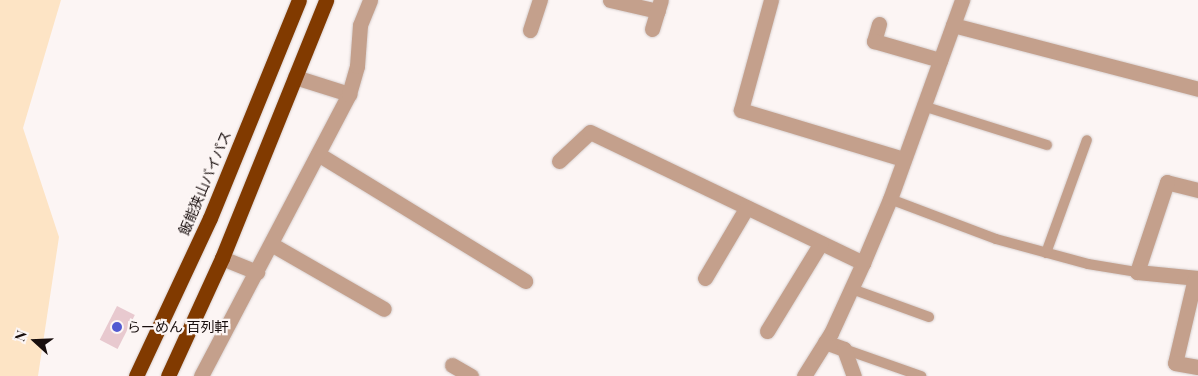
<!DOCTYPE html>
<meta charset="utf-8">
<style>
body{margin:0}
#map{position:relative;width:1198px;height:376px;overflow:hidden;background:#fcf5f4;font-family:"Playfair Display","Noto Sans JP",serif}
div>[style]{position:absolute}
.green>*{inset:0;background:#fde4c5}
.building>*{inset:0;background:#e8c9cf;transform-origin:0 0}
.roads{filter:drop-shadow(0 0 1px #d8d0cf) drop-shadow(0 0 1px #d8d0cf)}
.lane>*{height:10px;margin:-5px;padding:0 5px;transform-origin:5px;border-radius:5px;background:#c4a08c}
.street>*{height:15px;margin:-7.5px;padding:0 7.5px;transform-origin:7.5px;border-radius:7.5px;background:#c4a08c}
.highway>*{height:15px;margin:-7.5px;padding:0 7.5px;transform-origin:7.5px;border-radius:7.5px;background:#813a00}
.dots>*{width:14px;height:14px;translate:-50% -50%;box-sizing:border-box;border:2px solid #fcf5f4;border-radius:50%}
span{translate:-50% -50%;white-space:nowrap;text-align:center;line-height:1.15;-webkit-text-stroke:4.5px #fcf5f4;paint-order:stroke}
.street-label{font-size:14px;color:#180e0d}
.poi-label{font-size:14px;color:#180e0d}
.left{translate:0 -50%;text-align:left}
.north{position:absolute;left:10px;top:316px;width:50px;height:50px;-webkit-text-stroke:4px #fcf5f4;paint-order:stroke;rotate:290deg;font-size:14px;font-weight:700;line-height:20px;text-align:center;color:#180e0d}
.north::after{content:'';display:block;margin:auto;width:18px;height:22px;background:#180e0d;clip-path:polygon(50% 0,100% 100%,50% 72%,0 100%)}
</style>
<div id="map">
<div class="green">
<i style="clip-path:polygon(0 0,61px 0,23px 128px,59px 237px,38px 376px,0 376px)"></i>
</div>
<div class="building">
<i style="left:117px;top:306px;width:20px;height:38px;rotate:27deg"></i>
</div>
<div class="roads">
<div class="lane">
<i style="left:923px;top:106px;width:130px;rotate:17.5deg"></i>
<i style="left:890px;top:199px;width:113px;rotate:20.7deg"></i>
<i style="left:996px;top:239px;width:95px;rotate:15.2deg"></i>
<i style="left:1088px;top:264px;width:50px;rotate:9.3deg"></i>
<i style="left:1046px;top:253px;width:120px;rotate:-70.1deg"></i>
<i style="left:852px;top:289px;width:82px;rotate:20deg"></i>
<i style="left:844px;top:349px;width:82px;rotate:19.3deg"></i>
</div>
<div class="street">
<i style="left:610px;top:0;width:49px;rotate:12.9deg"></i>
<i style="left:771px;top:0;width:114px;rotate:105.3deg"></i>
<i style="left:741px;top:110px;width:169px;rotate:16.8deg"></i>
<i style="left:879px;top:24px;width:18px;rotate:106deg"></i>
<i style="left:874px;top:41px;width:69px;rotate:16.1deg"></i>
<i style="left:953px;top:25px;width:253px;rotate:14.6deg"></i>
<i style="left:652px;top:29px;width:30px;rotate:-73deg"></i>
<i style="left:530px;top:30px;width:32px;rotate:-72deg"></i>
<i style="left:295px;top:77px;width:57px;rotate:17.5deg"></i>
<i style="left:318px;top:154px;width:243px;rotate:31.5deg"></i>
<i style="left:559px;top:161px;width:42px;rotate:-43.1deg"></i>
<i style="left:590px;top:132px;width:303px;rotate:25.6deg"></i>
<i style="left:1198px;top:190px;width:32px;rotate:-166deg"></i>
<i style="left:1167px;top:182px;width:95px;rotate:108.4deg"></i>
<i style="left:1137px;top:272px;width:61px;rotate:5.6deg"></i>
<i style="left:271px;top:244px;width:130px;rotate:29.9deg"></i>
<i style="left:222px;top:258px;width:38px;rotate:22deg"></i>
<i style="left:705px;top:278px;width:82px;rotate:-59.4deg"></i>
<i style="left:1195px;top:278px;width:87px;rotate:103.2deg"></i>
<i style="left:1175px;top:363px;width:23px;rotate:10deg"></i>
<i style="left:767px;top:331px;width:103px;rotate:-58.5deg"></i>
<i style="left:825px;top:342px;width:20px;rotate:20deg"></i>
<i style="left:844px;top:349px;width:29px;rotate:70deg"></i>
<i style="left:452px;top:365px;width:22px;rotate:30deg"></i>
<i style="left:201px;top:376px;width:318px;rotate:-62.3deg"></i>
<i style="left:349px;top:94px;width:29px;rotate:-74deg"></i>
<i style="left:357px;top:66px;width:41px;rotate:-85.8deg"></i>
<i style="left:360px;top:25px;width:27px;rotate:-68deg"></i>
<i style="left:804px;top:376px;width:51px;rotate:-57.9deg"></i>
<i style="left:831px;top:333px;width:77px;rotate:-65.4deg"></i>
<i style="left:863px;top:263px;width:69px;rotate:-67.1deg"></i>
<i style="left:890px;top:199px;width:212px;rotate:-70.1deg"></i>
</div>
<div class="highway">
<i style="left:136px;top:376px;width:174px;rotate:-64.9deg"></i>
<i style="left:210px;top:218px;width:235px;rotate:-67.8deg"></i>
<i style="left:168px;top:376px;width:130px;rotate:-65.4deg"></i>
<i style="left:222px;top:258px;width:278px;rotate:-68deg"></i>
</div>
</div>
<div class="dots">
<i style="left:117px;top:327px;background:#525ad1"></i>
</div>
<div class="street-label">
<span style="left:205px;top:183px;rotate:-67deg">飯能狭山バイパス</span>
</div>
<div class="poi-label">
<span class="left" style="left:127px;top:327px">らーめん 百列軒</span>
</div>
<div class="north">N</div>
</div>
